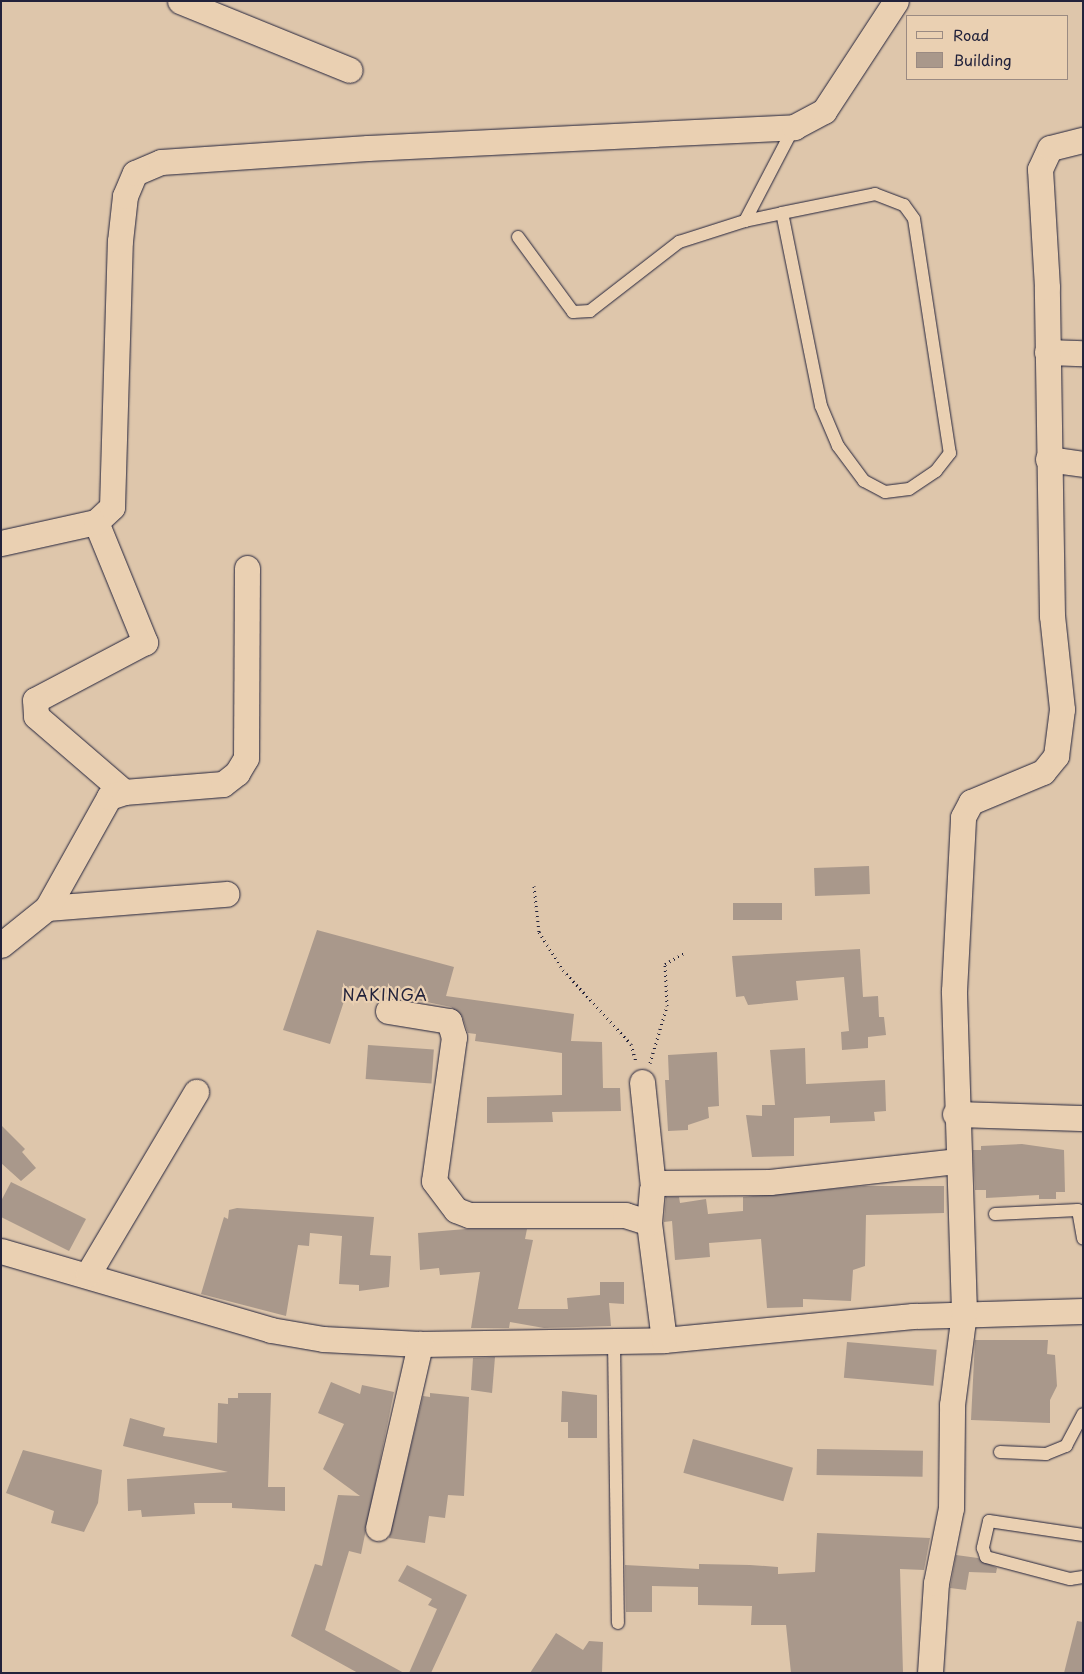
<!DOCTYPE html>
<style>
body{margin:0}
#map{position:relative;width:1084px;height:1674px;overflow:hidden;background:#dec6ab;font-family:"Playpen Sans",sans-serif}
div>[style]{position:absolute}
.building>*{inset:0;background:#a9988b;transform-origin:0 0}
.path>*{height:3px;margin-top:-1.5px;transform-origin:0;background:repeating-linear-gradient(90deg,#22223b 0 1px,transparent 0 5px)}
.roads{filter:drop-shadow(0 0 1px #22223b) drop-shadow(0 0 1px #22223b)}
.lane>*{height:12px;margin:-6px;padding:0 6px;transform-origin:6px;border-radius:6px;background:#ead0b2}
.street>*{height:25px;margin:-12.5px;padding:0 12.5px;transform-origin:12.5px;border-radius:12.5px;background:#ead0b2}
span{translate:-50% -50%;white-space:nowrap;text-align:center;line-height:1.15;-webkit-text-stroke:4.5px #ead0b2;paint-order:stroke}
.quarter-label{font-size:16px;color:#22223b;letter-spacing:1px}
.frame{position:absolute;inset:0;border:2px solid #22223b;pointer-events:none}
.legend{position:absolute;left:906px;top:15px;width:162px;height:65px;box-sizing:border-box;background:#ead0b2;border:1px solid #9a8a82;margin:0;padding:6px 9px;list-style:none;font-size:15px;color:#22223b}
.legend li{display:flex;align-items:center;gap:10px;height:25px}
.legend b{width:25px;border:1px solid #9a8a82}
</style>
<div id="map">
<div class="building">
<i style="left:869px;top:866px;width:28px;height:55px;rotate:88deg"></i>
<i style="left:782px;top:903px;width:17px;height:49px;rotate:90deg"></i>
<i style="clip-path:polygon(317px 930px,454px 967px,446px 996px,574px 1014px,571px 1041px,602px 1042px,603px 1088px,620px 1088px,621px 1111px,552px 1112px,553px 1122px,487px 1123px,487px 1097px,562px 1095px,562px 1053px,475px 1041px,476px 1034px,468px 1033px,462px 1016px,451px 1007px,349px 986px,330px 1044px,283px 1030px)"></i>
<i style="clip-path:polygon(860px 949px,863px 997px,878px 996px,879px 1017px,884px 1017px,886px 1035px,868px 1037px,868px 1048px,842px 1050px,841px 1032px,849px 1031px,844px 977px,796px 981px,798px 1000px,748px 1005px,744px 996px,736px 997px,732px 956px)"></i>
<i style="left:368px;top:1045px;width:66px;height:34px;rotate:4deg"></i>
<i style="clip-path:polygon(805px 1048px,806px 1084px,885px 1080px,886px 1111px,874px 1112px,875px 1121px,830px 1123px,830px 1116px,794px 1118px,794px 1156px,752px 1157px,746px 1115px,762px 1116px,762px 1105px,775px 1105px,770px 1050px)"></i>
<i style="clip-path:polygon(717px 1052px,719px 1106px,708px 1107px,709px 1118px,688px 1125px,688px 1130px,668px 1131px,665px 1080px,669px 1080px,668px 1055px)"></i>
<i style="clip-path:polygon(1px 1125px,25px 1149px,22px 1152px,36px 1168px,21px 1181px,1px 1163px)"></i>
<i style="clip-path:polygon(1022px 1144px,1064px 1150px,1065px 1192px,1056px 1192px,1056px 1199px,1039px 1199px,1039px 1195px,986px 1198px,986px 1190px,975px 1190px,973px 1150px,981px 1150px,981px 1146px)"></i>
<i style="clip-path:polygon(11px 1182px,86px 1219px,69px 1251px,1px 1217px,1px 1201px)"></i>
<i style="clip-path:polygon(864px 1186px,944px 1186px,944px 1213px,866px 1215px,865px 1266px,853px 1270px,851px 1301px,803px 1299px,803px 1307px,767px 1308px,761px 1239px,709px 1243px,710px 1257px,675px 1260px,672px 1221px,664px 1222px,666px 1197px,679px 1197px,680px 1203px,706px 1199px,708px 1214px,743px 1211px,743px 1197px)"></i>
<i style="clip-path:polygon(237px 1208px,374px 1217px,370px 1255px,391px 1256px,389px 1287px,359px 1291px,359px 1285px,339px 1284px,342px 1236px,310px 1233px,309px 1246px,298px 1245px,286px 1316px,201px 1294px,224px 1217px,228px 1219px,229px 1210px)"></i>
<i style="clip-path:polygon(466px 1229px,527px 1229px,525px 1239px,533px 1240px,518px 1309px,568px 1309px,567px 1298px,600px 1295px,600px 1282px,624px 1282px,624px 1304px,609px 1303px,611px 1326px,544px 1328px,510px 1322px,509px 1328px,471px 1328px,480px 1272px,440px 1275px,439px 1268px,420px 1270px,418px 1233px)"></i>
<i style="clip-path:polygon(975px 1340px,1048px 1340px,1047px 1354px,1055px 1355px,1057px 1386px,1050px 1400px,1050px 1423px,971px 1420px)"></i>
<i style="left:847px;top:1342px;width:90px;height:36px;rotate:5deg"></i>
<i style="clip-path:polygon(495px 1357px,492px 1393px,471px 1390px,473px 1358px)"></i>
<i style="clip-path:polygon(331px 1382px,360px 1394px,362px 1385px,394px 1392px,361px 1554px,349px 1551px,325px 1630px,404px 1673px,358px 1673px,291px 1636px,315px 1564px,322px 1566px,338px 1495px,360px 1496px,323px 1469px,344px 1424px,318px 1413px)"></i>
<i style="clip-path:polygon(562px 1391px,597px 1395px,597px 1438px,568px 1438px,568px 1422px,561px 1422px)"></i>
<i style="clip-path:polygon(238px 1393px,271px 1393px,268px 1487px,285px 1487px,285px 1511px,232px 1508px,232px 1503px,194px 1503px,195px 1514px,142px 1517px,141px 1510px,128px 1511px,127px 1479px,228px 1472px,123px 1446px,130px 1418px,165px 1428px,163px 1436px,217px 1443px,218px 1403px,228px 1404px,228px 1398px,238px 1398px)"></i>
<i style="clip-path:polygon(430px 1393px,469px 1397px,464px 1496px,448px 1495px,445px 1518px,429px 1516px,425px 1543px,389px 1538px,423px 1396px,430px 1397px)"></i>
<i style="left:693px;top:1439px;width:104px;height:35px;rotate:16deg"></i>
<i style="left:817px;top:1449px;width:106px;height:26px;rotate:1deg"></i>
<i style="clip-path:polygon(23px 1450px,102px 1470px,98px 1503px,84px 1532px,51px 1523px,54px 1511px,6px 1493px)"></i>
<i style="clip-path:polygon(817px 1533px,930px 1538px,924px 1570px,900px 1569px,903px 1673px,791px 1673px,786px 1625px,751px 1625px,752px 1606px,698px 1605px,698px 1587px,652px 1586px,652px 1612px,626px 1612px,625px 1565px,699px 1569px,699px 1564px,750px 1565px,778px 1567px,778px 1574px,815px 1572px)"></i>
<i style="clip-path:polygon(956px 1555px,978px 1558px,997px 1568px,996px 1573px,969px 1572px,966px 1590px,950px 1588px)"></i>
<i style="clip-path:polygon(407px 1565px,467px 1595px,431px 1673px,409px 1673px,437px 1609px,428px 1605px,432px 1599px,398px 1581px)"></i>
<i style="clip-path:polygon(1077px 1621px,1083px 1622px,1083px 1673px,1064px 1673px)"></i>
<i style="clip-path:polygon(556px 1633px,583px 1650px,589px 1641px,603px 1642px,602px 1673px,530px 1673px)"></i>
</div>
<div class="path">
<i style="left:534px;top:886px;width:46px;rotate:83.8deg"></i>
<i style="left:539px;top:932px;width:45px;rotate:57.7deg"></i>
<i style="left:563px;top:970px;width:100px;rotate:47.4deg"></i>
<i style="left:631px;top:1044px;width:19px;rotate:74deg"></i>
<i style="left:650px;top:1063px;width:59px;rotate:-73.4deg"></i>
<i style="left:667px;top:1006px;width:42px;rotate:-92.7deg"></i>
<i style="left:665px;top:964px;width:22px;rotate:-30deg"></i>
</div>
<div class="roads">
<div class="lane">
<i style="left:745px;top:221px;width:38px;rotate:-12deg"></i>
<i style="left:782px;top:213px;width:95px;rotate:-11.5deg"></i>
<i style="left:875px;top:194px;width:31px;rotate:21deg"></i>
<i style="left:904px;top:205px;width:17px;rotate:54deg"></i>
<i style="left:914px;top:219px;width:237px;rotate:81.3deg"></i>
<i style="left:950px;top:453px;width:23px;rotate:128deg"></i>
<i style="left:936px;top:471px;width:32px;rotate:146deg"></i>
<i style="left:909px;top:489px;width:24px;rotate:173deg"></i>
<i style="left:885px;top:492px;width:24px;rotate:-152deg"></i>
<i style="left:864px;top:481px;width:44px;rotate:-126.6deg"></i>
<i style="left:838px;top:446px;width:43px;rotate:-113deg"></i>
<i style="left:821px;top:406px;width:197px;rotate:-101.4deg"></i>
<i style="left:518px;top:237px;width:93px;rotate:53.7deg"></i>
<i style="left:573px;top:312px;width:17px;rotate:-3deg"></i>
<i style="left:590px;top:311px;width:113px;rotate:-37.8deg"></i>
<i style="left:679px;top:242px;width:69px;rotate:-17.7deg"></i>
<i style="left:745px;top:221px;width:106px;rotate:-62.5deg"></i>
<i style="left:995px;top:1214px;width:83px;rotate:-2.8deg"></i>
<i style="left:1078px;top:1210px;width:29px;rotate:80deg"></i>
<i style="left:614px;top:1342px;width:281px;rotate:89.2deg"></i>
<i style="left:1000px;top:1452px;width:46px;rotate:2.5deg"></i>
<i style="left:1046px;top:1454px;width:22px;rotate:-22deg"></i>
<i style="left:1066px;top:1446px;width:36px;rotate:-62deg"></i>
<i style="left:1083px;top:1535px;width:95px;rotate:-171.5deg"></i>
<i style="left:989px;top:1521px;width:28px;rotate:103deg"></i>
<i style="left:983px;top:1548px;width:9px;rotate:72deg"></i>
<i style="left:986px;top:1557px;width:87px;rotate:14.7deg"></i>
<i style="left:1070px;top:1579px;width:13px;rotate:-9deg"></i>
</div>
<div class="street">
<i style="left:180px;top:1px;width:183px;rotate:22.1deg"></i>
<i style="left:1047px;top:352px;width:36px;rotate:2deg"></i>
<i style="left:1048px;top:459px;width:35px;rotate:8deg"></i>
<i style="left:96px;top:522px;width:130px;rotate:67.8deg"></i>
<i style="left:145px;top:642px;width:124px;rotate:152.2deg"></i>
<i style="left:35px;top:700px;width:16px;rotate:86deg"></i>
<i style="left:36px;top:716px;width:116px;rotate:40.8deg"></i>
<i style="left:1px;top:543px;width:97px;rotate:-12.5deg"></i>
<i style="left:96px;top:522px;width:22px;rotate:-43deg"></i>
<i style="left:112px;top:507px;width:266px;rotate:-88.3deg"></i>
<i style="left:120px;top:241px;width:45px;rotate:-83.7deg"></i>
<i style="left:125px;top:196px;width:25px;rotate:-67deg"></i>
<i style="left:135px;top:173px;width:28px;rotate:-23deg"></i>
<i style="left:161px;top:162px;width:207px;rotate:-3.9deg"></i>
<i style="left:368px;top:148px;width:427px;rotate:-2.8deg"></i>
<i style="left:794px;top:127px;width:34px;rotate:-28deg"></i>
<i style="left:824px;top:111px;width:131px;rotate:-56.8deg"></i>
<i style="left:47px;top:908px;width:180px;rotate:-4.5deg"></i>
<i style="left:1px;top:945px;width:59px;rotate:-38.8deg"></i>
<i style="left:47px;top:908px;width:127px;rotate:-60.8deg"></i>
<i style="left:109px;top:797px;width:16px;rotate:-18deg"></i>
<i style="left:124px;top:792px;width:99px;rotate:-4.6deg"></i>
<i style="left:223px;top:784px;width:18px;rotate:-38deg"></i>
<i style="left:237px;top:773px;width:17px;rotate:-59deg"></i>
<i style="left:246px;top:758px;width:190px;rotate:-89.7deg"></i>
<i style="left:388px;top:1011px;width:62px;rotate:9.3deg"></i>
<i style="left:449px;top:1021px;width:17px;rotate:73deg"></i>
<i style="left:454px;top:1037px;width:145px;rotate:97.9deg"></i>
<i style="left:434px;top:1181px;width:36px;rotate:53deg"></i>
<i style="left:456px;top:1210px;width:14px;rotate:21deg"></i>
<i style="left:469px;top:1215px;width:156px"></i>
<i style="left:625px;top:1215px;width:25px;rotate:18deg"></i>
<i style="left:642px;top:1082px;width:105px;rotate:84deg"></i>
<i style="left:955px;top:1114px;width:128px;rotate:1.8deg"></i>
<i style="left:1px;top:1251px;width:281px;rotate:16.3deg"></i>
<i style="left:271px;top:1330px;width:53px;rotate:9.8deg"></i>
<i style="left:323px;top:1339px;width:97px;rotate:3deg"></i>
<i style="left:420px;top:1344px;width:244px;rotate:-0.9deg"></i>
<i style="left:664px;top:1340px;width:250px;rotate:-5.5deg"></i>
<i style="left:913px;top:1316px;width:170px;rotate:-1.7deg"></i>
<i style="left:88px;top:1274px;width:212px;rotate:-59.3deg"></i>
<i style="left:664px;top:1340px;width:118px;rotate:-97.3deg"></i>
<i style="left:649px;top:1223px;width:33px;rotate:-85deg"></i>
<i style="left:652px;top:1190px;width:9px;rotate:-54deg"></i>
<i style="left:657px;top:1183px;width:113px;rotate:-0.5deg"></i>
<i style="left:770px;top:1182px;width:187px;rotate:-6.4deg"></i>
<i style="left:378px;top:1528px;width:189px;rotate:-77.1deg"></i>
<i style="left:930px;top:1673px;width:90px;rotate:-86.2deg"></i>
<i style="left:936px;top:1583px;width:76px;rotate:-78.7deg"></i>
<i style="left:951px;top:1508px;width:103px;rotate:-89.4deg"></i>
<i style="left:952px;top:1405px;width:94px;rotate:-82.6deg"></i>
<i style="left:964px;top:1312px;width:321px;rotate:-91.8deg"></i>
<i style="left:954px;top:991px;width:174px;rotate:-87deg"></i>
<i style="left:963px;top:817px;width:17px;rotate:-62deg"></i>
<i style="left:971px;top:802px;width:78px;rotate:-22.6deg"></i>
<i style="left:1043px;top:772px;width:21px;rotate:-51deg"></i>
<i style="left:1056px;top:756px;width:47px;rotate:-82.7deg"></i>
<i style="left:1062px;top:709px;width:94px;rotate:-96.1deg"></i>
<i style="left:1052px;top:616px;width:329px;rotate:-90.9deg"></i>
<i style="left:1047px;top:287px;width:118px;rotate:-93.4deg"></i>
<i style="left:1040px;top:169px;width:23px;rotate:-65deg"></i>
<i style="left:1050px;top:148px;width:34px;rotate:-14deg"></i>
</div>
</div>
<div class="quarter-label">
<span style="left:385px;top:994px">NAKINGA</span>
</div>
<div class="frame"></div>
<ul class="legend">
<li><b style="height:6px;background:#ead0b2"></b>Road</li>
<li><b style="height:14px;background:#a9988b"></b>Building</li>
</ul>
</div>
